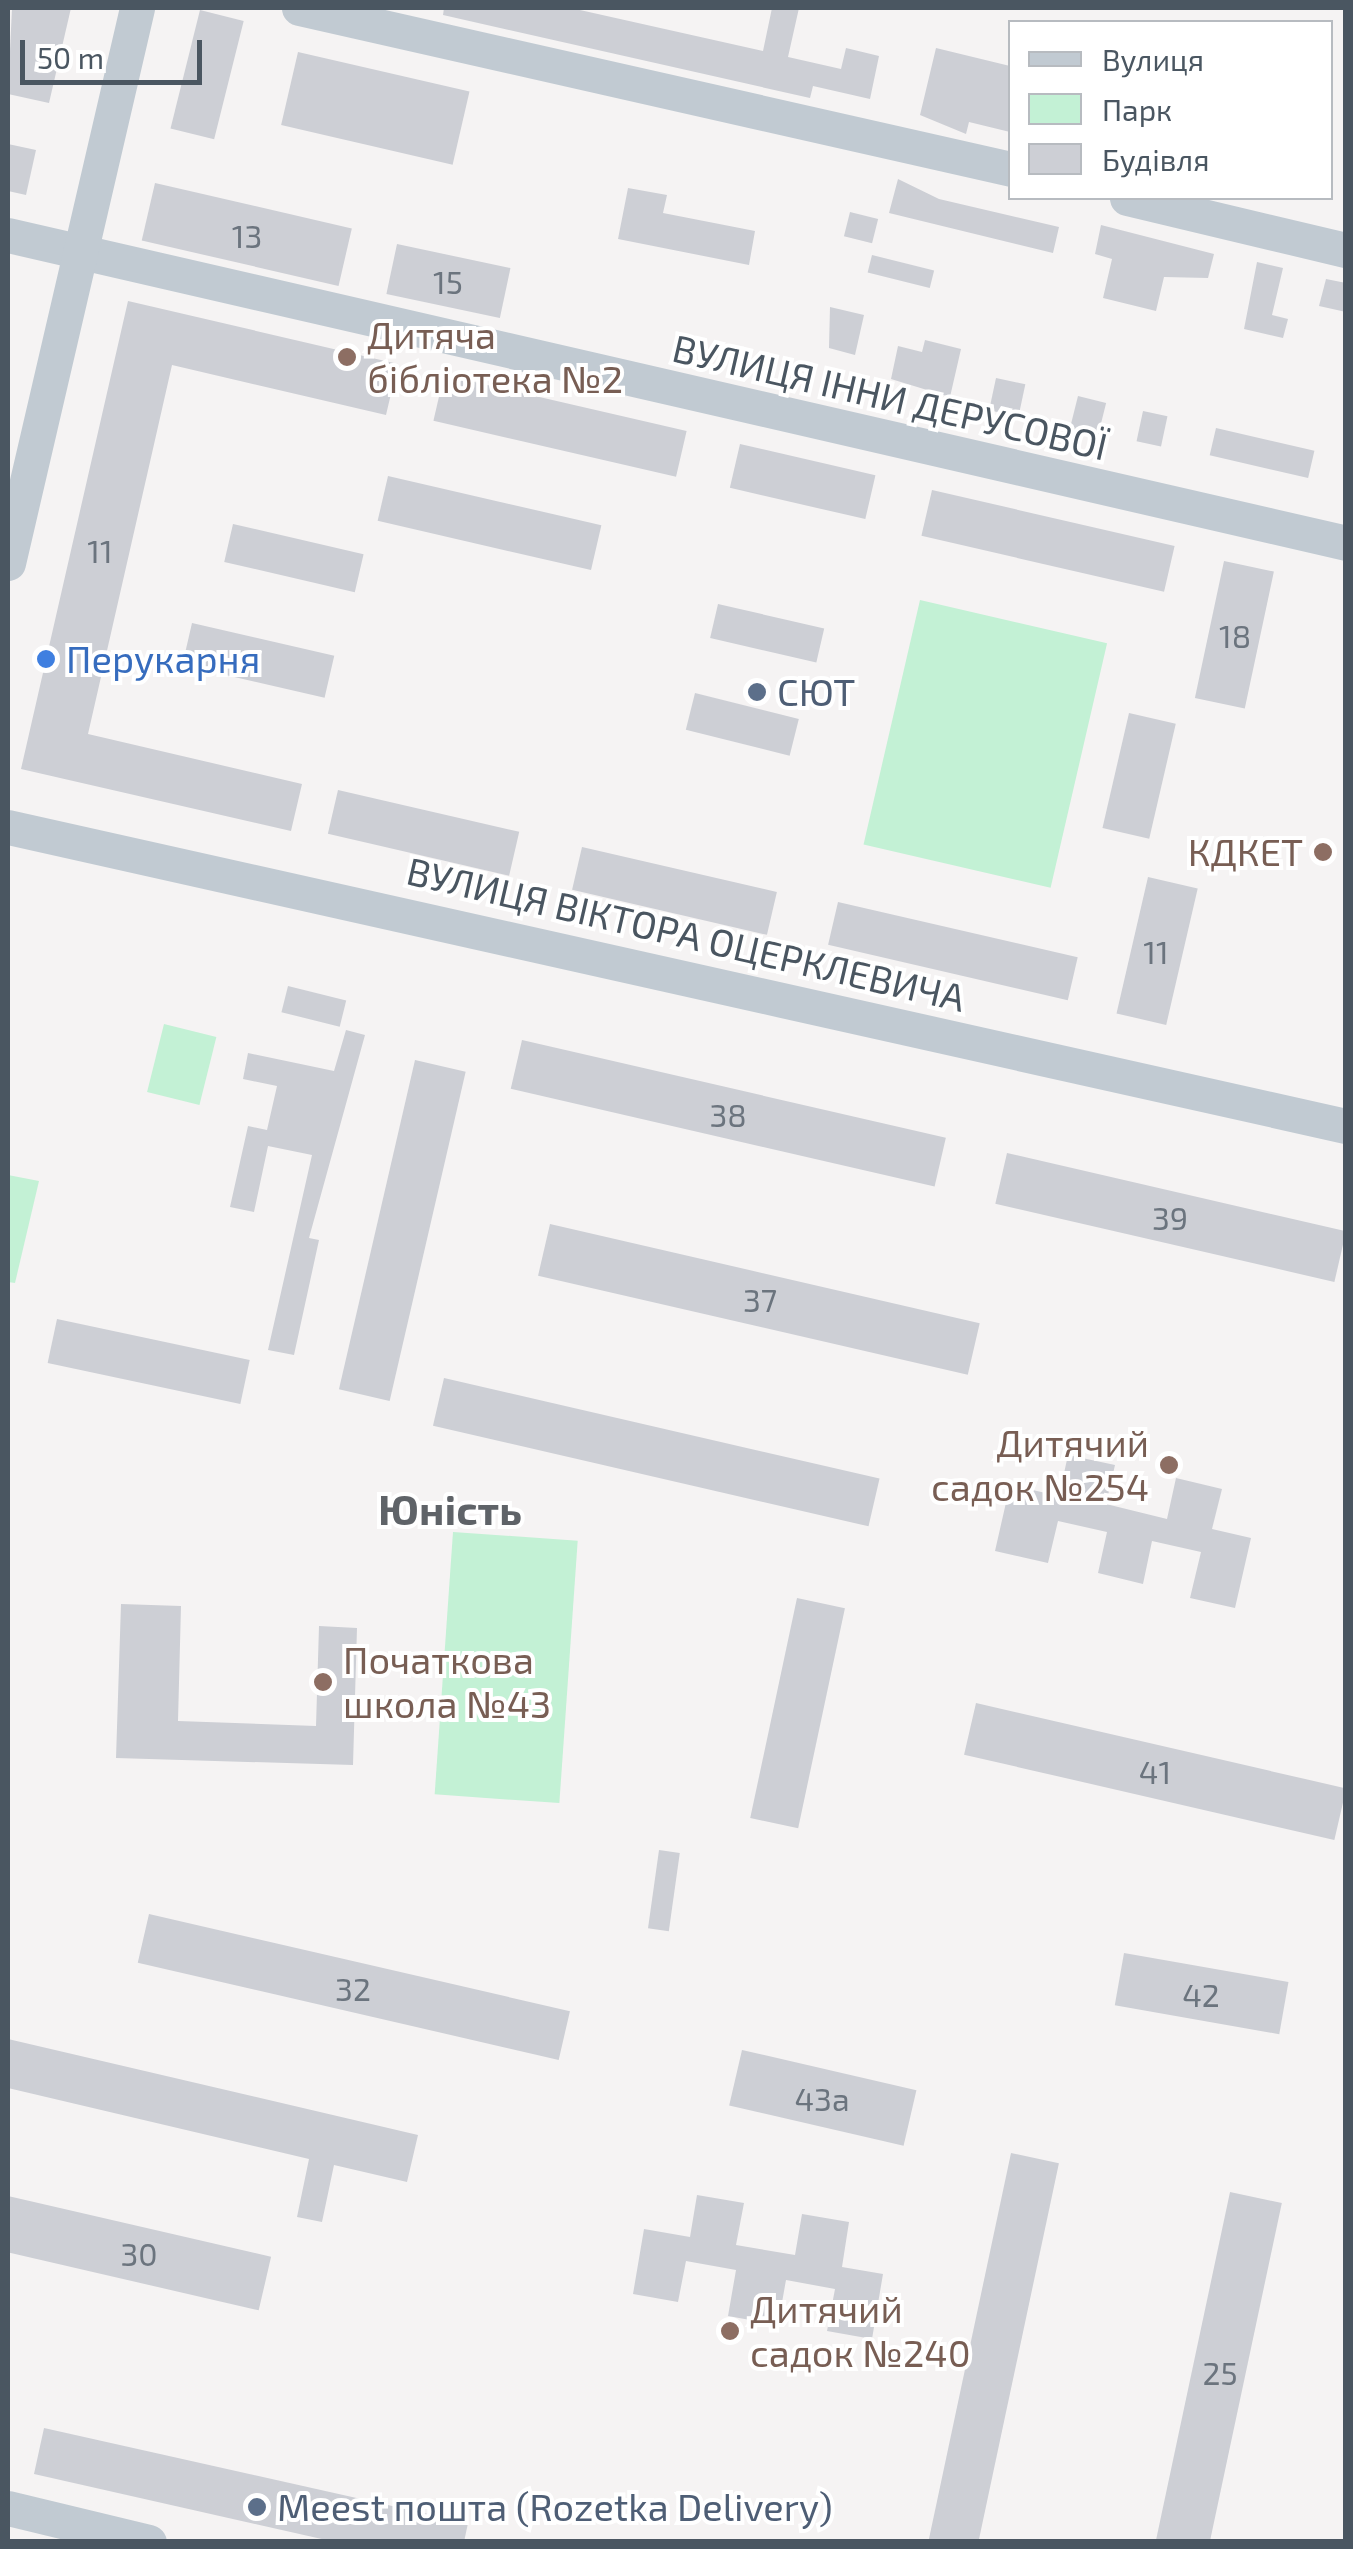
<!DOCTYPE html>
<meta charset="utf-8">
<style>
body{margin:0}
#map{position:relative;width:1353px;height:2549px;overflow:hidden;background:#f5f3f3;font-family:"Exo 2",sans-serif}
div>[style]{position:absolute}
.green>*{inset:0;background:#c3f1d5;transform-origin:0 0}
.building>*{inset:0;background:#cdcfd5;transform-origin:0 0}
.minor>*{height:35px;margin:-17.5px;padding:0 17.5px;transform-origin:17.5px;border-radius:17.5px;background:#c1cad2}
.dots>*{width:28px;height:28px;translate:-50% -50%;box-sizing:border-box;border:5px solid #fff;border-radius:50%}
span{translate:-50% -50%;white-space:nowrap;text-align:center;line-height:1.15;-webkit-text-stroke:8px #fff;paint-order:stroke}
.number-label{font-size:32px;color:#6b747e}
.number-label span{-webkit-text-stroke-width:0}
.education-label{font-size:38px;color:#785e54}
.left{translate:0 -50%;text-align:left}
.right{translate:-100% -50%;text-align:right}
.street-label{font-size:38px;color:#4a5661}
.shop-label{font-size:38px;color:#366cbe}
.service-label{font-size:38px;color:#4e5e75}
.quarter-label{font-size:42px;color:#5f6368;font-weight:700}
.frame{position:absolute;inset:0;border:10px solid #4a5661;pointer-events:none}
.legend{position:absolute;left:1008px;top:20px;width:325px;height:180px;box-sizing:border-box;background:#fff;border:2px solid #b7bbc0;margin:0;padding:12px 18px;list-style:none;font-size:30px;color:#4a5661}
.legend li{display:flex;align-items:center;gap:20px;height:50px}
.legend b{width:50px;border:2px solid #b7bbc0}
.scale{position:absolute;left:20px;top:40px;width:182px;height:45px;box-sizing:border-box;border:5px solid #4a5661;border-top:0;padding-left:12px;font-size:30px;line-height:35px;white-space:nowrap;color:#4a5661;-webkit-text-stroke:8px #fff;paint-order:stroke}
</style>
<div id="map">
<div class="green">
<i style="left:920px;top:600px;width:192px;height:251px;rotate:13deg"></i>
<i style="left:164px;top:1024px;width:54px;height:70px;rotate:14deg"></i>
<i style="clip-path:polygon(8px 1175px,39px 1181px,15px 1283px,8px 1282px)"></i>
<i style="left:453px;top:1532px;width:125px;height:263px;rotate:4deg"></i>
</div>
<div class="building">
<i style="clip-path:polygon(12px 8px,71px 8px,49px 103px,8px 94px)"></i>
<i style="clip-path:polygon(444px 8px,571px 8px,763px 51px,772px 8px,799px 8px,788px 57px,841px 69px,846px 48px,879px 56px,870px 99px,813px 86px,810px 98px,443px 15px)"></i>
<i style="left:200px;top:10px;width:45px;height:122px;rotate:14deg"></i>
<i style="clip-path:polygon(936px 48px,1010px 66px,1010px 132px,969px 122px,966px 134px,920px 115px)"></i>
<i style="left:298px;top:52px;width:176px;height:75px;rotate:13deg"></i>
<i style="clip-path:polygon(8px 144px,36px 150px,26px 195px,8px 191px)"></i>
<i style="clip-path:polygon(898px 179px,939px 199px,1059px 227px,1053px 253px,889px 213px)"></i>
<i style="left:155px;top:183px;width:202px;height:59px;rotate:13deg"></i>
<i style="clip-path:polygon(628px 188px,667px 195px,663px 213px,755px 231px,749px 265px,618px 239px)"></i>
<i style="left:850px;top:212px;width:29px;height:25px;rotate:14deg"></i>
<i style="clip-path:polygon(1101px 225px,1214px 254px,1208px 278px,1164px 277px,1156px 311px,1103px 298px,1112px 259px,1095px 254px)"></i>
<i style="left:397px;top:244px;width:116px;height:51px;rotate:12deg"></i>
<i style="left:872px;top:255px;width:64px;height:18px;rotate:14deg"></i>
<i style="clip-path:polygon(1257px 262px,1283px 268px,1272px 315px,1288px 319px,1283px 338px,1244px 329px)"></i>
<i style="clip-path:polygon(1326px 279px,1346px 283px,1346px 312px,1319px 306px)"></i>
<i style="clip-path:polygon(128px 301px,398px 364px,386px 415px,172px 365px,150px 462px,88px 734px,302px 784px,291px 831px,21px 769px)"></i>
<i style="clip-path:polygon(830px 307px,864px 315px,855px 355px,829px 348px)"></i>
<i style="clip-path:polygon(925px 340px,961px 349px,950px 397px,891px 379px,898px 346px,922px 352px)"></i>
<i style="left:444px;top:375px;width:249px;height:47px;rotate:13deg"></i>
<i style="left:996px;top:378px;width:30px;height:33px;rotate:12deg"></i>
<i style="left:1078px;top:396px;width:29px;height:34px;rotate:14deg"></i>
<i style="left:1143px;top:411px;width:25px;height:31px;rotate:12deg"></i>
<i style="left:1216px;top:428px;width:101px;height:28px;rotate:13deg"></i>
<i style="left:740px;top:444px;width:139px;height:45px;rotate:13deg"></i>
<i style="left:388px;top:476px;width:219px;height:46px;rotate:13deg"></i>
<i style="left:932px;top:490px;width:249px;height:47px;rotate:13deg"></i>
<i style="left:233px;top:524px;width:134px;height:39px;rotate:13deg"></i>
<i style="left:1224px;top:561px;width:51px;height:140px;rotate:12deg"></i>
<i style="left:718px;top:604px;width:109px;height:35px;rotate:13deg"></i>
<i style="left:192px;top:623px;width:146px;height:43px;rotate:13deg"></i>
<i style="left:695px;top:693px;width:107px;height:38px;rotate:14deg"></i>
<i style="left:1129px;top:713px;width:48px;height:118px;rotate:13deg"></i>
<i style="left:338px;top:790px;width:186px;height:45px;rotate:13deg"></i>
<i style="left:582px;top:847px;width:200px;height:44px;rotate:13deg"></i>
<i style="left:1148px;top:877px;width:51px;height:140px;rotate:13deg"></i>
<i style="left:838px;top:902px;width:246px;height:44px;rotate:13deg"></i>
<i style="left:288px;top:986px;width:60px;height:27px;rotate:14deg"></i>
<i style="clip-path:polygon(346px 1030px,365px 1035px,309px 1238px,319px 1240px,294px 1355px,268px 1350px,312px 1155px,268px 1146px,254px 1212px,230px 1207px,248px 1126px,267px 1130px,277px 1086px,243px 1079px,248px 1053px,334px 1071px)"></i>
<i style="left:522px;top:1040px;width:435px;height:50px;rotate:13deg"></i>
<i style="left:415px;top:1060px;width:52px;height:338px;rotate:13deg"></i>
<i style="left:1007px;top:1153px;width:348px;height:52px;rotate:13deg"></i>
<i style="left:550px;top:1224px;width:441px;height:53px;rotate:13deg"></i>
<i style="left:57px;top:1319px;width:197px;height:45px;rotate:12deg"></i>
<i style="left:444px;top:1378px;width:447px;height:49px;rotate:13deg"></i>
<i style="clip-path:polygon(1068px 1455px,1115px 1465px,1106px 1504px,1167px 1519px,1176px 1478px,1222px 1489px,1212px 1529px,1251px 1538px,1235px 1608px,1190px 1598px,1201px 1552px,1152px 1541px,1143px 1584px,1098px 1573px,1107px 1532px,1058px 1521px,1048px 1563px,995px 1551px,1010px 1485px,1059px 1496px)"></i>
<i style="left:797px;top:1598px;width:49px;height:225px;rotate:12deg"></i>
<i style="clip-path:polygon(121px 1604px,181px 1606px,178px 1721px,316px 1726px,319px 1626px,357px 1628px,353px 1765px,116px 1758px)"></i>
<i style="left:976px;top:1703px;width:380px;height:53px;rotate:13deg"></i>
<i style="left:659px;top:1850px;width:21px;height:79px;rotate:8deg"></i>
<i style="left:149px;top:1914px;width:432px;height:50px;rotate:13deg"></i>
<i style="left:1124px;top:1953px;width:167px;height:53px;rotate:10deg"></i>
<i style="clip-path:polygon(8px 2039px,418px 2135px,407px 2182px,334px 2165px,322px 2222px,297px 2217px,309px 2159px,8px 2088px)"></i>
<i style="left:742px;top:2050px;width:179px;height:57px;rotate:13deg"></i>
<i style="left:1011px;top:2153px;width:49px;height:398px;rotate:12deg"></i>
<i style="left:1230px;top:2192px;width:53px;height:357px;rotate:12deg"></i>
<i style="clip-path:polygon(697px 2195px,744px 2203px,736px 2245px,795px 2255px,802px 2214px,849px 2222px,842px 2267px,883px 2274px,872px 2339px,827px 2331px,835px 2289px,786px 2280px,778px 2325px,728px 2316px,736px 2270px,686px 2261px,678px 2302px,633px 2294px,644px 2229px,690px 2237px)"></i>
<i style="left:8px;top:2196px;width:270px;height:55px;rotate:13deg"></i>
<i style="clip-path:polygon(44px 2428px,468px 2523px,464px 2542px,335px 2542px,34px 2474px)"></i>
</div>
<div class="minor">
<i style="left:299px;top:8px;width:730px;rotate:12.74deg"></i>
<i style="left:1127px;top:198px;width:225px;rotate:13.4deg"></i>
<i style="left:8px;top:235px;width:1373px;rotate:12.96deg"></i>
<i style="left:8px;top:563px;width:570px;rotate:-76.91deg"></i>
<i style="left:8px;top:827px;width:1371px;rotate:12.6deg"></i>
<i style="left:8px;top:2508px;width:145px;rotate:13.6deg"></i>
</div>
<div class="dots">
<i style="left:347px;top:357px;background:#8d6e63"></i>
<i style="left:46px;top:659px;background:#3f7fe0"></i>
<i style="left:757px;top:692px;background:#5c6f8a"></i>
<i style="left:1323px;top:852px;background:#8d6e63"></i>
<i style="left:1169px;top:1465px;background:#8d6e63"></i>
<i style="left:323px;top:1682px;background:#8d6e63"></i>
<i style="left:730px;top:2331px;background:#8d6e63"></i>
<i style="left:257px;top:2507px;background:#5c6f8a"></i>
</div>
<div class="number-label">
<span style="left:247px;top:235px">13</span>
<span style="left:448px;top:281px">15</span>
<span style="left:100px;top:550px">11</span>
<span style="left:1235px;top:635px">18</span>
<span style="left:1156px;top:951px">11</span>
<span style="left:728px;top:1114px">38</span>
<span style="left:1170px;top:1217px">39</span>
<span style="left:760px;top:1299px">37</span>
<span style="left:1155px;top:1771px">41</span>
<span style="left:353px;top:1988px">32</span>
<span style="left:1201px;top:1994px">42</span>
<span style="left:822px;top:2098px">43а</span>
<span style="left:139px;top:2253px">30</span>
<span style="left:1220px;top:2372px">25</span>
</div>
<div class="education-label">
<span class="left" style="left:367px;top:357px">Дитяча<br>бібліотека №2</span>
<span class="right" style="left:1303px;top:852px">КДКЕТ</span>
<span class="right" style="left:1149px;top:1465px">Дитячий<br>садок №254</span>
<span class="left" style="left:343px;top:1682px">Початкова<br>школа №43</span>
<span class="left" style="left:750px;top:2331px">Дитячий<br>садок №240</span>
</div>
<div class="street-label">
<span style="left:890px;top:397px;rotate:13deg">ВУЛИЦЯ ІННИ ДЕРУСОВОЇ</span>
<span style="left:686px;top:934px;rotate:13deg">ВУЛИЦЯ ВІКТОРА ОЦЕРКЛЕВИЧА</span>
</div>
<div class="shop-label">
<span class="left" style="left:66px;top:659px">Перукарня</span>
</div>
<div class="service-label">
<span class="left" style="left:777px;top:692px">СЮТ</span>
<span class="left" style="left:277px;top:2507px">Meest пошта (Rozetka Delivery)</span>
</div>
<div class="quarter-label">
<span style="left:450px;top:1508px">Юність</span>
</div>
<div class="frame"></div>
<ul class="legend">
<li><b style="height:12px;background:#c1cad2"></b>Вулиця</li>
<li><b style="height:28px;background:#c3f1d5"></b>Парк</li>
<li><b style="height:28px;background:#cdcfd5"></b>Будівля</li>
</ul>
<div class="scale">50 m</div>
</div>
